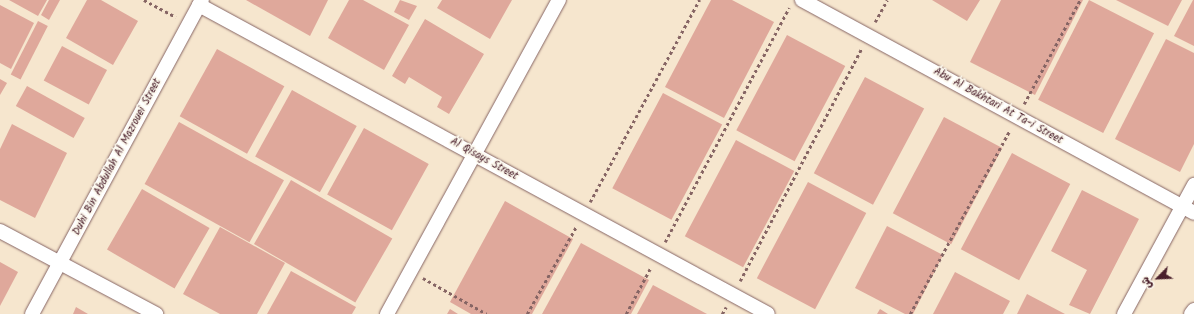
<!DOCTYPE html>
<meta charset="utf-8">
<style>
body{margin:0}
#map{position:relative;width:1194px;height:314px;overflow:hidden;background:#f6e6ce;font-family:Kalam,"Playpen Sans Arabic",sans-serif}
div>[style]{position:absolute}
.building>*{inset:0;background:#dfa89b;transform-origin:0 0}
.path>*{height:2.5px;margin-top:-1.25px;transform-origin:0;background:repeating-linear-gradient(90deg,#866564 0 3px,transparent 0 6px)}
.roads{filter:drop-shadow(0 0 1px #866564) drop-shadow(0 0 1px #866564)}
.minor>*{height:14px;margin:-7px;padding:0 7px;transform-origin:7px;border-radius:7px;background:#fff}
span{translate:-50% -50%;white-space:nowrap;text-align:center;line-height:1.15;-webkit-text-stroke:3.5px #fbf7ec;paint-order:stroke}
.street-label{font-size:11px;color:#4a1f2b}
.north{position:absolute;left:1138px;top:258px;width:40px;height:40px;-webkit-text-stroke:3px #fbf7ec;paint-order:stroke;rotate:246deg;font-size:11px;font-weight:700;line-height:16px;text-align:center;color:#4a1f2b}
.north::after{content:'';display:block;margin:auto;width:14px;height:18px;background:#4a1f2b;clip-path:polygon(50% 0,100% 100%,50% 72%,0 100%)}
</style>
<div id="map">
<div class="building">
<i style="clip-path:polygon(9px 0,47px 0,38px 16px)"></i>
<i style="clip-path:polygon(49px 0,60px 0,49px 20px,41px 15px)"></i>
<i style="clip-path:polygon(87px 0,101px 0,138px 21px,113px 65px,66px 38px)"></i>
<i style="clip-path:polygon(246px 0,328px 0,310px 36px)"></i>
<i style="clip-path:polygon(349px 0,363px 0,409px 25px,384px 70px,328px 38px)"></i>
<i style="clip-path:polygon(400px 0,417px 6px,409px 20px,394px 12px)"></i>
<i style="clip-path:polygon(442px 0,512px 0,490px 39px,437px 8px)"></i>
<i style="clip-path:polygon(711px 0,732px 0,774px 22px,724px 118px,665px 87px)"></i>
<i style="clip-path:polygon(932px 0,980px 0,967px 21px)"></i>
<i style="clip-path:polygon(1001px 0,1083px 0,1035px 95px,970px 62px)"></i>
<i style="left:1089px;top:0;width:73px;height:112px;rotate:27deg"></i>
<i style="clip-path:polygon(1116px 0,1182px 0,1168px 26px)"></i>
<i style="clip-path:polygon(1193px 0,1194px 0,1194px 46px,1174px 36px)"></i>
<i style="clip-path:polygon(0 5px,34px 23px,11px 69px,0 63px)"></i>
<i style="clip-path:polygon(425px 19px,484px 54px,449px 114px,437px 107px,442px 97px,409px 77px,405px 84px,392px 76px)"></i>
<i style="left:38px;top:21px;width:11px;height:60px;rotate:27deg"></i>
<i style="left:787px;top:35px;width:66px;height:108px;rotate:28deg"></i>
<i style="clip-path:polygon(1166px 39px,1194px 53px,1194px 144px,1180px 172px,1115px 139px)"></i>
<i style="left:62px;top:46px;width:51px;height:39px;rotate:28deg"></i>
<i style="left:217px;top:49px;width:77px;height:77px;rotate:29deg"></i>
<i style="left:865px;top:77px;width:67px;height:109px;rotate:28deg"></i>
<i style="clip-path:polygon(0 79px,7px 83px,0 95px)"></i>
<i style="left:27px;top:86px;width:66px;height:23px;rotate:29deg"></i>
<i style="left:292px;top:90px;width:74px;height:76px;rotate:29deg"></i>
<i style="left:663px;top:93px;width:67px;height:108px;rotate:28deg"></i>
<i style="left:944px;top:117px;width:66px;height:109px;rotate:28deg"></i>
<i style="left:179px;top:122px;width:120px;height:71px;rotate:29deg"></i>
<i style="clip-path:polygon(12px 124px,67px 153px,35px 218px,0 200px,0 149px)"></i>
<i style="left:364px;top:128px;width:74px;height:76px;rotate:29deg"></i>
<i style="left:736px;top:140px;width:66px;height:109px;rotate:28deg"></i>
<i style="left:1012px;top:153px;width:66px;height:109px;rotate:28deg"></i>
<i style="left:291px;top:180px;width:117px;height:74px;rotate:30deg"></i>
<i style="left:808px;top:182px;width:66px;height:109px;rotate:28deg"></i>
<i style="left:142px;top:189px;width:78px;height:70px;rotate:30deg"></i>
<i style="clip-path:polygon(1082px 190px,1139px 219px,1090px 314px,1069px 305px,1087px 270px,1051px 251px)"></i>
<i style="clip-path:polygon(505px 201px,573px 239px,532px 314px,471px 314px,450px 302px)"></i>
<i style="clip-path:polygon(887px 226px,943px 255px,913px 314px,905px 314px,855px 288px)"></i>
<i style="clip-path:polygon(220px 227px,285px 263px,257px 314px,220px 314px,183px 294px)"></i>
<i style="clip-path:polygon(581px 243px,649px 280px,631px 314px,542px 314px)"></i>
<i style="clip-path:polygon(0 262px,18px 272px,0 306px)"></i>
<i style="clip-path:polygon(291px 271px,356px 307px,352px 314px,267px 314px)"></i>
<i style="clip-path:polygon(955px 272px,1010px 301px,1003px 314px,933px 314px)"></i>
<i style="clip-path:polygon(653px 285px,707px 314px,637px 314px)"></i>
<i style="clip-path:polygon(1027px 294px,1065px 314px,1017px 314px)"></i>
<i style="clip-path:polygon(76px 307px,88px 314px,73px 314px)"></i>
<i style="clip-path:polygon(450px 309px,458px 314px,447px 314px)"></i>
<i style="clip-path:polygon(880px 309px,888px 314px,877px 314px)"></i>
</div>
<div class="path">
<i style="left:144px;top:0;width:36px;rotate:28deg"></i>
<i style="left:875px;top:22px;width:25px;rotate:-61deg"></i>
<i style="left:1024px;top:104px;width:118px;rotate:-61.7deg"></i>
<i style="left:590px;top:202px;width:230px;rotate:-61.6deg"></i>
<i style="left:665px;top:242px;width:265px;rotate:-62.1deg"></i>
<i style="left:423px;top:278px;width:73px;rotate:29.4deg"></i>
<i style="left:740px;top:281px;width:263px;rotate:-62.4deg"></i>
<i style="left:527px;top:314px;width:100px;rotate:-60.6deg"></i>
<i style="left:626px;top:314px;width:53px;rotate:-62deg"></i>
<i style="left:722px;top:314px;width:8px;rotate:-60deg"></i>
<i style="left:910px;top:314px;width:209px;rotate:-61.5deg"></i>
</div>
<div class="roads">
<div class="minor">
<i style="left:802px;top:0;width:446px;rotate:28.5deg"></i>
<i style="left:199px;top:5px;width:647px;rotate:28.5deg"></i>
<i style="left:0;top:231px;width:177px;rotate:28deg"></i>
<i style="left:32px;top:314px;width:357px;rotate:-61.6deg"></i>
<i style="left:387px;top:314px;width:358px;rotate:-61.3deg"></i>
<i style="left:1124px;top:314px;width:147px;rotate:-61.5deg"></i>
<i style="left:1191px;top:314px;width:5px;rotate:-53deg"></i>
</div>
</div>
<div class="street-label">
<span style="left:998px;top:106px;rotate:29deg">Abu Al Bakhtari At Ta-i Street</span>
<span style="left:117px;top:157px;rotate:-62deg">Duhi Bin Abdullah Al Mazrouei Street</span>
<span style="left:484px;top:159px;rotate:29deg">Al Qisays Street</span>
</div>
<div class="north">ش</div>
</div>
